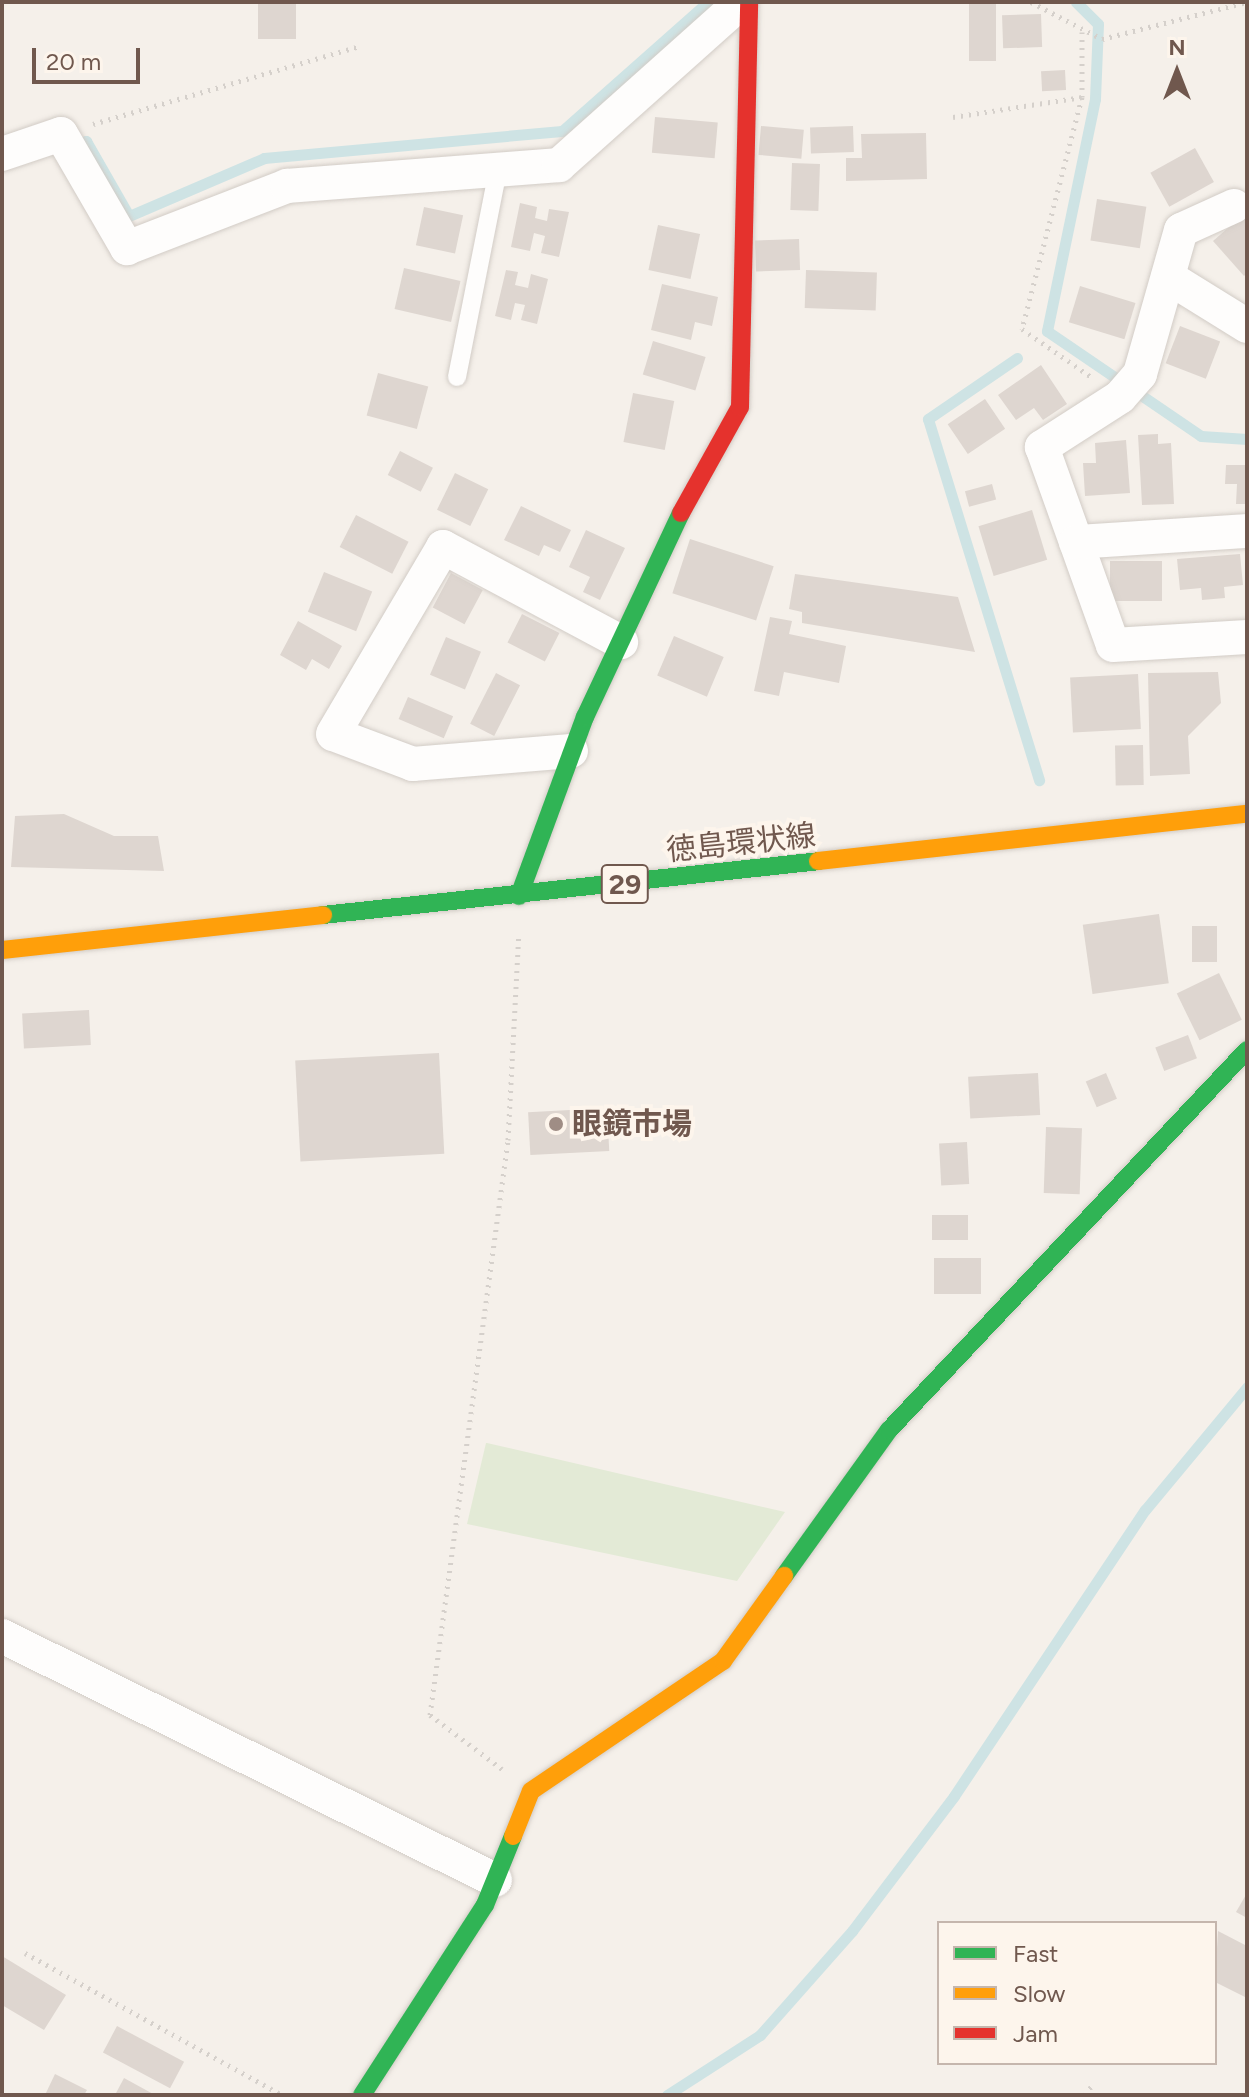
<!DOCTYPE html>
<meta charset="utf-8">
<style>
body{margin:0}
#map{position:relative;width:1249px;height:2097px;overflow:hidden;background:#f5f0ea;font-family:Figtree,"Noto Sans JP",sans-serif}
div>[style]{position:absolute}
.green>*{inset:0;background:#e3ead6}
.stream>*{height:11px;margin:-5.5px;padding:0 5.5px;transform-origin:5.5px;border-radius:5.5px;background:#cee3e4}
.building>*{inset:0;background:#ded6d0;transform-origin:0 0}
.path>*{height:5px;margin-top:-2.5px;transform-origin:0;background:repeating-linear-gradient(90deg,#d5d0cb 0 2px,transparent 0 8px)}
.roads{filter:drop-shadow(0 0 2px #d2ccc6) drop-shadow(0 0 2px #d2ccc6)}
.lane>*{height:18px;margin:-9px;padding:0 9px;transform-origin:9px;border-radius:9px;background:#fefdfc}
.street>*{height:34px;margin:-17px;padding:0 17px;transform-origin:17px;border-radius:17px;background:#fefdfc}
.fast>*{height:18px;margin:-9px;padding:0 9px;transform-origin:9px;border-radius:9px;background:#30b455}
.slow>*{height:18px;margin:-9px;padding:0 9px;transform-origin:9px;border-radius:9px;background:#ff9f0a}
.jam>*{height:18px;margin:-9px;padding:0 9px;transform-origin:9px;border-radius:9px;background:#e5322d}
.dots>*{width:22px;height:22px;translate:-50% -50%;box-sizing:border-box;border:4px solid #fdf5ec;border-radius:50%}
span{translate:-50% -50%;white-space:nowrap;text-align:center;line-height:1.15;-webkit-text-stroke:8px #fdf5ec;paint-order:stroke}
.shield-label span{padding:2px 6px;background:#fdf5ec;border:2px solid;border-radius:6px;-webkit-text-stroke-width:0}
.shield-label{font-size:28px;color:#70584e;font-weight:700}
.street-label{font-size:30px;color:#70584e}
.poi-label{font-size:30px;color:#70584e;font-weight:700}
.left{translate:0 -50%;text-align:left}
.frame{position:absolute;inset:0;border:4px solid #70584e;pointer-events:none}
.legend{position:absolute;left:937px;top:1921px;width:280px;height:144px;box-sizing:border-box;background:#fdf5ec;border:2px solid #c5b6ad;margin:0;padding:10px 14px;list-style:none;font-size:24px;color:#70584e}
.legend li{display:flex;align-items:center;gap:16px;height:40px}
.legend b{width:40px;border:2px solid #c5b6ad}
.north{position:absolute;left:1137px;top:32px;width:80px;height:80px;-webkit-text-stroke:6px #fdf5ec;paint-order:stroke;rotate:0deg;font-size:22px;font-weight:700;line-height:32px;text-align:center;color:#70584e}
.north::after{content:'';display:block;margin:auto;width:28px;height:36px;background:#70584e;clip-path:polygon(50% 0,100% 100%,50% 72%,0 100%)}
.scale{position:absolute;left:32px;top:48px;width:108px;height:36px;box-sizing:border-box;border:4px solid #70584e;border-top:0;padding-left:10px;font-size:24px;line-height:28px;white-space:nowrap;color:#70584e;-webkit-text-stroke:6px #fdf5ec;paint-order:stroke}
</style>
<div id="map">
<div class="green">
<i style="clip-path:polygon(486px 1443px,487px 1443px,785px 1512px,737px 1581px,467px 1524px)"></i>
</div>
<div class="stream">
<i style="left:1076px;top:2px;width:31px;rotate:45deg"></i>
<i style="left:1098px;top:24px;width:75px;rotate:92.3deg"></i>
<i style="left:1095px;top:99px;width:237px;rotate:101.7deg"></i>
<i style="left:1047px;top:331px;width:186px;rotate:34.3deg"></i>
<i style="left:1201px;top:436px;width:46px;rotate:3.7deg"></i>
<i style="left:71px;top:146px;width:16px;rotate:-18deg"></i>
<i style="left:86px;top:141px;width:86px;rotate:60.2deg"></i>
<i style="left:129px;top:216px;width:147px;rotate:-23.2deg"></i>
<i style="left:264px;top:158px;width:299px;rotate:-5.2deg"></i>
<i style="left:562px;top:131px;width:195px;rotate:-41.5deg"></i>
<i style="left:1017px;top:358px;width:108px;rotate:145.6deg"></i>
<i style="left:928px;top:419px;width:378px;rotate:72.9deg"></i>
<i style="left:667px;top:2095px;width:111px;rotate:-32.8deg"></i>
<i style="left:760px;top:2035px;width:139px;rotate:-48.5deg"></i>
<i style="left:852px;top:1931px;width:169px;rotate:-52.9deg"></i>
<i style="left:954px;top:1796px;width:344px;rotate:-56.3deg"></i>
<i style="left:1145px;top:1510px;width:160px;rotate:-50.3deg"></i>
</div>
<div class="building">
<i style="left:258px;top:2px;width:38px;height:37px"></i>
<i style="left:969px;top:4px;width:27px;height:57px"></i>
<i style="left:1041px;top:14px;width:33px;height:39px;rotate:88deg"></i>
<i style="left:1065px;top:70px;width:20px;height:24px;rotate:87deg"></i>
<i style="left:655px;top:117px;width:63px;height:36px;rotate:5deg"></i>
<i style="left:761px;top:126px;width:43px;height:29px;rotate:5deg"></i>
<i style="left:853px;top:126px;width:26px;height:43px;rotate:88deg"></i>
<i style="clip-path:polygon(926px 133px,927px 179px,846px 181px,846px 158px,862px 158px,861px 134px)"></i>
<i style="left:1195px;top:148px;width:39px;height:51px;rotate:61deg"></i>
<i style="left:792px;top:163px;width:28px;height:47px;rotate:2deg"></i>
<i style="left:1097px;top:199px;width:50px;height:42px;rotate:9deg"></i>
<i style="clip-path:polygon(520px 203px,537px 207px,535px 218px,547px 221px,549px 209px,569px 212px,559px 257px,541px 253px,545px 236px,534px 233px,530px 251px,511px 247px)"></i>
<i style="left:424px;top:207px;width:40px;height:39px;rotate:12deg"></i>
<i style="clip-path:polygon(1245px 213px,1247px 273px,1244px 276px,1213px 241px)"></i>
<i style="left:658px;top:225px;width:43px;height:46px;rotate:12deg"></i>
<i style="left:799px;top:239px;width:31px;height:44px;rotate:88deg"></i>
<i style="left:404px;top:268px;width:58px;height:42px;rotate:13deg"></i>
<i style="clip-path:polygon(506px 270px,518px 272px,515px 285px,528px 288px,531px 274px,548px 279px,537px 324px,521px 320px,525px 305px,515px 303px,511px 320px,495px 316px)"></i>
<i style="left:806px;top:270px;width:71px;height:38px;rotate:2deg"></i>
<i style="clip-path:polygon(662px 284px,718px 297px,712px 326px,695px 322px,691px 340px,651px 330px)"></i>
<i style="left:1080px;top:286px;width:58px;height:38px;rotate:17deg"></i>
<i style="left:1180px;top:326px;width:43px;height:40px;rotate:21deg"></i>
<i style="left:653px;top:341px;width:55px;height:35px;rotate:17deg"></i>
<i style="clip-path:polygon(1041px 365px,1067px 404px,1043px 420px,1034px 408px,1016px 420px,998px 395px)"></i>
<i style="left:378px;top:373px;width:52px;height:44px;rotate:15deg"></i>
<i style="left:633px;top:393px;width:42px;height:50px;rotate:11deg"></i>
<i style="left:985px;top:399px;width:36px;height:45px;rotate:56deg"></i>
<i style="clip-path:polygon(1158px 434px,1158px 444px,1171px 443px,1174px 504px,1142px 505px,1138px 435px)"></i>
<i style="clip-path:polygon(1126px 440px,1130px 493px,1085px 496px,1083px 463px,1096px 463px,1095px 443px)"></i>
<i style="left:400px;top:451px;width:37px;height:27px;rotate:27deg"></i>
<i style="clip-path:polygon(1226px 465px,1247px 465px,1247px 504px,1236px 504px,1237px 484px,1225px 484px)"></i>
<i style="left:455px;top:473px;width:37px;height:41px;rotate:26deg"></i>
<i style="left:992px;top:484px;width:16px;height:28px;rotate:75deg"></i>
<i style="clip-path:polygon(521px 506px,571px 530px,560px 552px,544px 545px,539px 556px,504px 540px)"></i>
<i style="left:1032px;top:510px;width:52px;height:56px;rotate:73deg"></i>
<i style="left:356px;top:515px;width:59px;height:36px;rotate:27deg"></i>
<i style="clip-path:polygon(586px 530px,625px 548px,600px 600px,583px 592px,590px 577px,569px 567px)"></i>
<i style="left:690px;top:539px;width:88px;height:57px;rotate:18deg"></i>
<i style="clip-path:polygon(1240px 554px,1243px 585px,1224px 587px,1225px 598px,1202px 600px,1201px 588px,1180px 590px,1177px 559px)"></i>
<i style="left:1162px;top:561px;width:40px;height:52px;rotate:90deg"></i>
<i style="left:324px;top:572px;width:52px;height:43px;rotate:22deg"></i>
<i style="left:451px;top:573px;width:36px;height:39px;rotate:28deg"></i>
<i style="clip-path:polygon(795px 574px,958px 597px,975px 652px,802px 623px,802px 612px,789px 609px)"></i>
<i style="left:522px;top:614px;width:42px;height:32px;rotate:27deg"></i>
<i style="clip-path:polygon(770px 617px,792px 621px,789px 634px,846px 646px,839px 683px,784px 672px,779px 696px,754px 691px)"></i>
<i style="clip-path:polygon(298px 621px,342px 646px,329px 669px,312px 659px,306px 670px,280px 655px)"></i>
<i style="left:674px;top:636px;width:54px;height:43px;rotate:23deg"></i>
<i style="left:446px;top:637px;width:38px;height:41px;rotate:23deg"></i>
<i style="clip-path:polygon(1218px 672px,1221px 703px,1188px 736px,1190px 774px,1150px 776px,1148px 673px)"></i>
<i style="left:496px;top:673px;width:27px;height:57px;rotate:27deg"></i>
<i style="left:1138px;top:674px;width:55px;height:68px;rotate:87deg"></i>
<i style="left:408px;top:697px;width:49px;height:24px;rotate:23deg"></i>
<i style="left:1143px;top:745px;width:40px;height:28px;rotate:89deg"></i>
<i style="clip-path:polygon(64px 814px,114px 836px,158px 836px,164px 871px,11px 867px,15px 816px)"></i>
<i style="left:1159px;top:914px;width:70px;height:77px;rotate:82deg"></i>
<i style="left:1192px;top:926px;width:25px;height:36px"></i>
<i style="left:1219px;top:973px;width:52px;height:47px;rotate:64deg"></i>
<i style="left:89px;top:1010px;width:35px;height:67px;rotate:87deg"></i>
<i style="left:1188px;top:1035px;width:25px;height:35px;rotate:69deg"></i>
<i style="left:439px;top:1053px;width:101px;height:144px;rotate:87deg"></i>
<i style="left:1038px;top:1073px;width:42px;height:70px;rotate:87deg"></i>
<i style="left:1106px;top:1073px;width:28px;height:22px;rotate:67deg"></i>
<i style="left:607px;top:1108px;width:43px;height:79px;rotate:87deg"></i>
<i style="left:1046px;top:1127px;width:36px;height:66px;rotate:2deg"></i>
<i style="left:967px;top:1142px;width:42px;height:28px;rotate:87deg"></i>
<i style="left:932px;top:1215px;width:36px;height:25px"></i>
<i style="left:934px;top:1258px;width:47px;height:36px"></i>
<i style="clip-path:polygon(1247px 1893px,1247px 1918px,1236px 1912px)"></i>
<i style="clip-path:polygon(1218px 1931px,1247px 1946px,1247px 1998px,1215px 1982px)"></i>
<i style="clip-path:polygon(2px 1956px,66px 1995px,44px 2030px,2px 2005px)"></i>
<i style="left:117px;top:2026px;width:76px;height:30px;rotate:28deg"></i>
<i style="clip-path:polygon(55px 2074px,87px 2090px,84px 2095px,45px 2095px)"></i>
<i style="clip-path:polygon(124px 2078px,155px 2095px,115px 2095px)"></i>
</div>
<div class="path">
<i style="left:1031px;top:2px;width:80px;rotate:27.5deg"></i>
<i style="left:1102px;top:39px;width:150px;rotate:-14.3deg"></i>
<i style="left:1082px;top:32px;width:65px;rotate:90deg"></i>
<i style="left:1082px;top:97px;width:240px;rotate:104.5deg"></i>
<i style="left:1022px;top:329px;width:83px;rotate:34.7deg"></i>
<i style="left:953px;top:117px;width:131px;rotate:-8.8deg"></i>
<i style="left:93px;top:124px;width:275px;rotate:-16.3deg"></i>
<i style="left:502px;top:1769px;width:90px;rotate:-143.1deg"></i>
<i style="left:430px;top:1715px;width:580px;rotate:-82.27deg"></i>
<i style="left:508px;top:1140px;width:207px;rotate:-87deg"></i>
<i style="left:25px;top:1953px;width:294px;rotate:28.9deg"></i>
<i style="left:1085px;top:2095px;width:14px;rotate:-54deg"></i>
</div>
<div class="roads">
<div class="lane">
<i style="left:457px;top:377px;width:211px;rotate:-78.8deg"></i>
</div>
<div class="street">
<i style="left:2px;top:154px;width:62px;rotate:-18.7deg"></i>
<i style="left:61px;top:134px;width:132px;rotate:59.9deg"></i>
<i style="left:127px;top:248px;width:172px;rotate:-21.2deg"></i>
<i style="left:287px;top:186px;width:273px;rotate:-4.4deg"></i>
<i style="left:559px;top:165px;width:244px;rotate:-41.8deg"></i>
<i style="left:1234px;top:206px;width:58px;rotate:155.6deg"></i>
<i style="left:1181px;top:230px;width:150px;rotate:105.9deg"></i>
<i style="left:1140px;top:374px;width:30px;rotate:131deg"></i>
<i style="left:1120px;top:397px;width:93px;rotate:147.3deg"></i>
<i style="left:1042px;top:447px;width:210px;rotate:70.3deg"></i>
<i style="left:1113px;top:645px;width:134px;rotate:-3.4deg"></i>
<i style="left:1168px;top:277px;width:93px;rotate:31.8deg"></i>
<i style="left:1076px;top:542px;width:171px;rotate:-3.7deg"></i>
<i style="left:571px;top:751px;width:159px;rotate:175.3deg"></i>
<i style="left:413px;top:764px;width:85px;rotate:-159.4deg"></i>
<i style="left:333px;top:734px;width:217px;rotate:-59.5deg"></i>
<i style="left:443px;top:547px;width:202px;rotate:28.1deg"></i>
<i style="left:2px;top:1636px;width:550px;rotate:26.33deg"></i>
</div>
<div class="fast">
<i style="left:519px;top:896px;width:191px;rotate:-69.8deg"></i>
<i style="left:585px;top:717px;width:225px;rotate:-64.8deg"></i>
<i style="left:323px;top:915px;width:498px;rotate:-6.2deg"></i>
<i style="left:784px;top:1576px;width:180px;rotate:-54.3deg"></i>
<i style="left:889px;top:1430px;width:522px;rotate:-46.71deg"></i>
<i style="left:362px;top:2095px;width:226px;rotate:-57.1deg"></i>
<i style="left:485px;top:1905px;width:74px;rotate:-67.9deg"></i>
</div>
<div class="slow">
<i style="left:818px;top:861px;width:432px;rotate:-6.3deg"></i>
<i style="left:2px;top:950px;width:323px;rotate:-6.2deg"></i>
<i style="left:513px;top:1836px;width:48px;rotate:-68.2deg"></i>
<i style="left:531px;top:1791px;width:232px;rotate:-34.1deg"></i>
<i style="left:723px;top:1661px;width:105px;rotate:-54.3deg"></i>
</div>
<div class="jam">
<i style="left:681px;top:513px;width:121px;rotate:-60.9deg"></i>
<i style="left:740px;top:407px;width:405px;rotate:-88.7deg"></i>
</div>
</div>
<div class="dots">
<i style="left:556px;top:1124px;background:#9f8d85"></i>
</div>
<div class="shield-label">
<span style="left:625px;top:884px">29</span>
</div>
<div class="street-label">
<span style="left:741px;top:843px;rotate:-6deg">徳島環状線</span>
</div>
<div class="poi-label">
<span class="left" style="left:572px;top:1124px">眼鏡市場</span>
</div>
<div class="frame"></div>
<ul class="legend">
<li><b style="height:10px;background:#30b455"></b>Fast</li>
<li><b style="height:10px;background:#ff9f0a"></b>Slow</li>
<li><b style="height:10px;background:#e5322d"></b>Jam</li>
</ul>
<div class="north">N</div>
<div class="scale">20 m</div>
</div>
